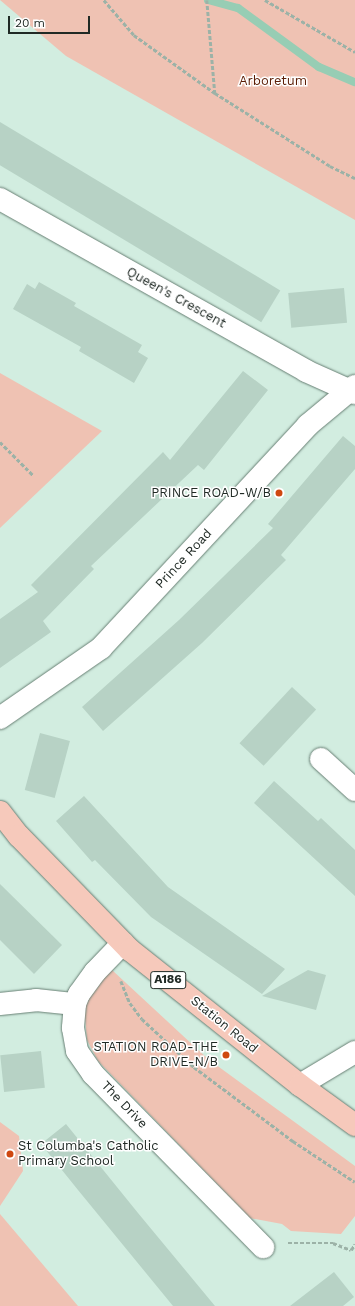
<!DOCTYPE html>
<style>
body{margin:0}
#map{position:relative;width:355px;height:1306px;overflow:hidden;background:#d2ede0;font-family:"Work Sans",sans-serif}
div>[style]{position:absolute}
.green>*{inset:0;background:#efc2b3}
.stream>*{height:8px;margin:-4px;padding:0 4px;transform-origin:4px;border-radius:4px;background:#97cdb4}
.building>*{inset:0;background:#b7d2c5;transform-origin:0 0}
.path>*{height:2.5px;margin-top:-1.25px;transform-origin:0;background:repeating-linear-gradient(90deg,#9cb2a7 0 4px,transparent 0 6px)}
.roads{filter:drop-shadow(0 0 1px #677f73) drop-shadow(0 0 1px #677f73)}
.street>*{height:22px;margin:-11px;padding:0 11px;transform-origin:11px;border-radius:11px;background:#fff}
.primary>*{height:22px;margin:-11px;padding:0 11px;transform-origin:11px;border-radius:11px;background:#f6c9bb}
.dots>*{width:11px;height:11px;translate:-50% -50%;box-sizing:border-box;border:2px solid #fff;border-radius:50%}
span{translate:-50% -50%;white-space:nowrap;text-align:center;line-height:1.15;-webkit-text-stroke:3px #fff;paint-order:stroke}
.shield-label span{padding:1px 3px;background:#fff;border:1px solid;border-radius:3px;-webkit-text-stroke-width:0}
.shield-label{font-size:12px;color:#202a25;font-weight:700}
.park-label{font-size:13px;color:#5b1d05}
.street-label{font-size:13px;color:#202a25}
.poi-label{font-size:13px;color:#202a25}
.right{translate:-100% -50%;text-align:right}
.left{translate:0 -50%;text-align:left}
.scale{position:absolute;left:8px;top:16px;width:82px;height:18px;box-sizing:border-box;border:2px solid #202a25;border-top:0;padding-left:5px;font-size:12px;line-height:14px;white-space:nowrap;color:#202a25;-webkit-text-stroke:3px #fff;paint-order:stroke}
</style>
<div id="map">
<div class="green">
<i style="clip-path:polygon(0 0,355px 0,355px 220px,66px 56px)"></i>
<i style="clip-path:polygon(0 373px,102px 431px,0 528px)"></i>
<i style="clip-path:polygon(112px 970px,208px 1059px,355px 1166px,355px 1216px,341px 1234px,291px 1231px,282px 1224px,250px 1218px,98px 1061px,87px 1040px,84px 1007px,97px 983px)"></i>
<i style="clip-path:polygon(0 1122px,19px 1136px,23px 1171px,0 1206px)"></i>
<i style="clip-path:polygon(0 1214px,78px 1306px,0 1306px)"></i>
</div>
<div class="stream">
<i style="left:208px;top:0;width:31px;rotate:15deg"></i>
<i style="left:238px;top:8px;width:100px;rotate:36.1deg"></i>
<i style="left:319px;top:67px;width:39px;rotate:23deg"></i>
</div>
<div class="building">
<i style="left:0;top:122px;width:327px;height:37px;rotate:31deg"></i>
<i style="clip-path:polygon(39px 282px,76px 303px,74px 306px,142px 345px,138px 352px,148px 358px,134px 383px,79px 351px,81px 347px,13px 309px,27px 284px,35px 289px)"></i>
<i style="left:344px;top:288px;width:35px;height:56px;rotate:85deg"></i>
<i style="clip-path:polygon(243px 371px,268px 390px,204px 470px,198px 465px,91px 566px,94px 569px,43px 621px,51px 632px,0 668px,0 619px,38px 592px,31px 585px,163px 452px,170px 460px)"></i>
<i style="clip-path:polygon(343px 436px,355px 446px,355px 469px,281px 555px,286px 560px,202px 643px,103px 731px,82px 707px,179px 620px,273px 528px,268px 524px)"></i>
<i style="left:292px;top:687px;width:33px;height:77px;rotate:43deg"></i>
<i style="left:40px;top:733px;width:31px;height:59px;rotate:15deg"></i>
<i style="clip-path:polygon(274px 781px,318px 821px,321px 818px,355px 850px,355px 896px,254px 803px)"></i>
<i style="clip-path:polygon(84px 796px,168px 887px,285px 969px,262px 994px,151px 917px,95px 860px,92px 862px,56px 821px)"></i>
<i style="clip-path:polygon(0 884px,62px 945px,34px 974px,0 940px)"></i>
<i style="clip-path:polygon(308px 970px,326px 975px,316px 1010px,262px 996px)"></i>
<i style="left:41px;top:1051px;width:37px;height:41px;rotate:84deg"></i>
<i style="clip-path:polygon(66px 1124px,138px 1213px,215px 1306px,173px 1306px,78px 1190px,41px 1144px)"></i>
<i style="clip-path:polygon(334px 1272px,354px 1297px,343px 1306px,290px 1306px)"></i>
</div>
<div class="path">
<i style="left:104px;top:0;width:46px;rotate:49.4deg"></i>
<i style="left:134px;top:35px;width:100px;rotate:35.6deg"></i>
<i style="left:215px;top:93px;width:136px;rotate:32.4deg"></i>
<i style="left:330px;top:166px;width:28px;rotate:26deg"></i>
<i style="left:207px;top:0;width:93px;rotate:85.1deg"></i>
<i style="left:265px;top:0;width:104px;rotate:30deg"></i>
<i style="left:0;top:442px;width:48px;rotate:45deg"></i>
<i style="left:121px;top:981px;width:24px;rotate:68deg"></i>
<i style="left:130px;top:1003px;width:20px;rotate:53deg"></i>
<i style="left:142px;top:1019px;width:71px;rotate:42.7deg"></i>
<i style="left:194px;top:1067px;width:124px;rotate:36.8deg"></i>
<i style="left:293px;top:1141px;width:74px;rotate:33.5deg"></i>
<i style="left:288px;top:1243px;width:45px"></i>
<i style="left:333px;top:1243px;width:19px;rotate:21deg"></i>
<i style="left:351px;top:1250px;width:7px;rotate:-56deg"></i>
</div>
<div class="roads">
<div class="street">
<i style="left:0;top:199px;width:351px;rotate:29.3deg"></i>
<i style="left:306px;top:371px;width:54px;rotate:24.2deg"></i>
<i style="left:0;top:718px;width:123px;rotate:-34.7deg"></i>
<i style="left:101px;top:648px;width:304px;rotate:-47.1deg"></i>
<i style="left:308px;top:425px;width:61px;rotate:-39.7deg"></i>
<i style="left:321px;top:759px;width:46px;rotate:42.4deg"></i>
<i style="left:123px;top:943px;width:40px;rotate:134deg"></i>
<i style="left:95px;top:972px;width:27px;rotate:126deg"></i>
<i style="left:79px;top:994px;width:11px;rotate:112deg"></i>
<i style="left:75px;top:1004px;width:24px;rotate:95deg"></i>
<i style="left:73px;top:1028px;width:23px;rotate:80deg"></i>
<i style="left:77px;top:1051px;width:28px;rotate:55deg"></i>
<i style="left:93px;top:1074px;width:243px;rotate:45.5deg"></i>
<i style="left:0;top:1004px;width:36px;rotate:-6deg"></i>
<i style="left:36px;top:1000px;width:39px;rotate:6deg"></i>
<i style="left:300px;top:1085px;width:64px;rotate:-31deg"></i>
</div>
<div class="primary">
<i style="left:0;top:812px;width:31px;rotate:52deg"></i>
<i style="left:19px;top:836px;width:159px;rotate:45.8deg"></i>
<i style="left:130px;top:950px;width:217px;rotate:38.5deg"></i>
<i style="left:300px;top:1085px;width:68px;rotate:36deg"></i>
</div>
</div>
<div class="dots">
<i style="left:279px;top:493px;background:#cf4810"></i>
<i style="left:226px;top:1055px;background:#cf4810"></i>
<i style="left:10px;top:1154px;background:#cf4810"></i>
</div>
<div class="shield-label">
<span style="left:168px;top:980px">A186</span>
</div>
<div class="park-label">
<span style="left:273px;top:81px">Arboretum</span>
</div>
<div class="street-label">
<span style="left:176px;top:298px;rotate:29deg">Queen's Crescent</span>
<span style="left:184px;top:559px;rotate:-47deg">Prince Road</span>
<span style="left:224px;top:1025px;rotate:39deg">Station Road</span>
<span style="left:124px;top:1105px;rotate:46deg">The Drive</span>
</div>
<div class="poi-label">
<span class="right" style="left:271px;top:493px">PRINCE ROAD-W/B</span>
<span class="right" style="left:218px;top:1055px">STATION ROAD-THE<br>DRIVE-N/B</span>
<span class="left" style="left:18px;top:1154px">St Columba's Catholic<br>Primary School</span>
</div>
<div class="scale">20 m</div>
</div>
